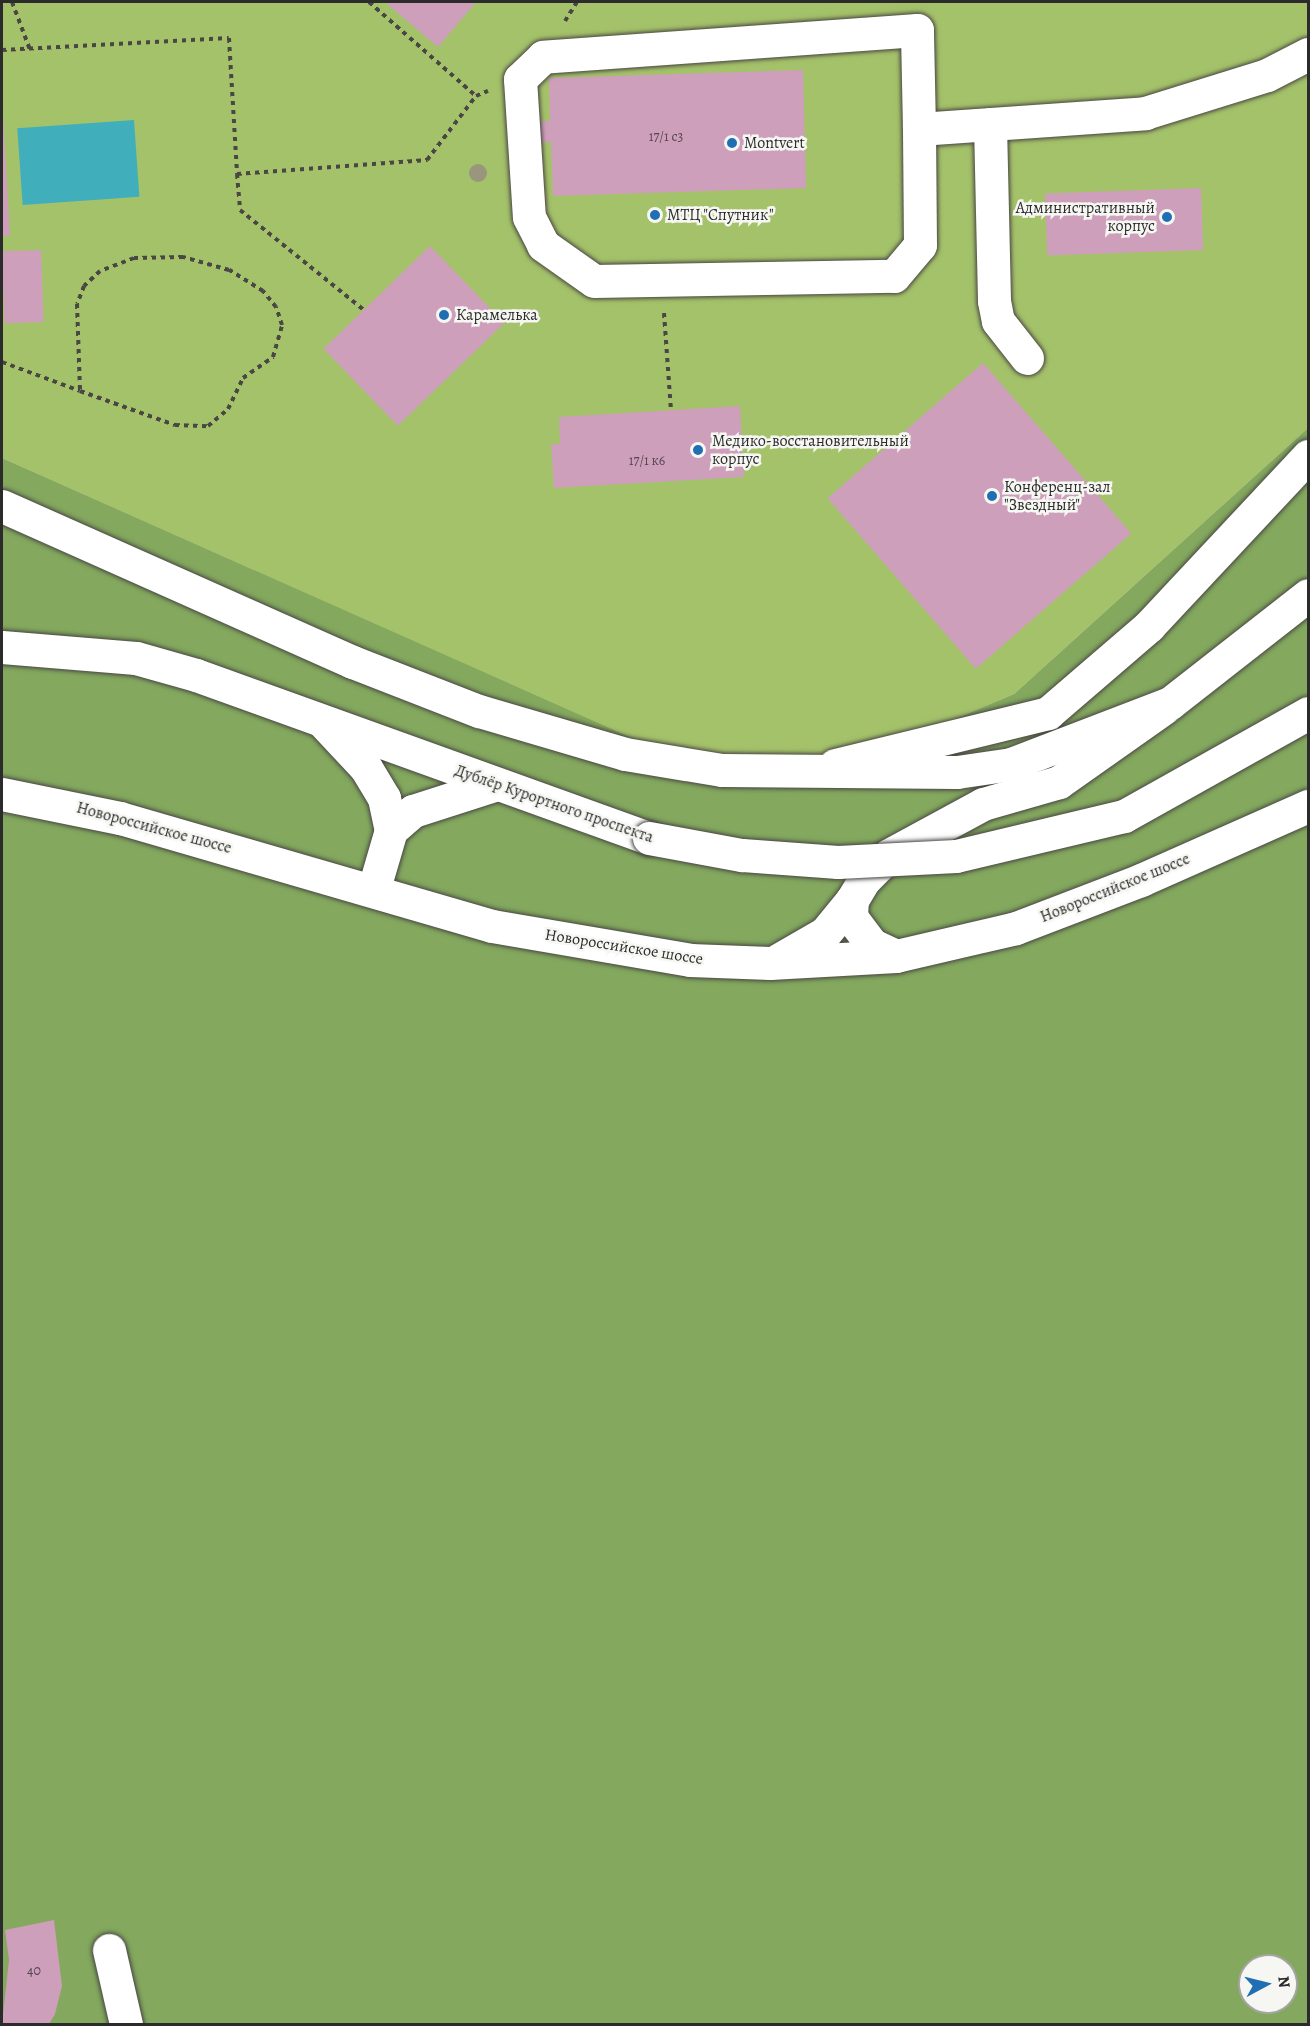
<!DOCTYPE html>
<meta charset="utf-8">
<style>
body{margin:0}
#map{position:relative;width:1310px;height:2026px;overflow:hidden;background:#f3e2ca;font-family:Alegreya,serif}
div>[style]{position:absolute}
.green>*{inset:0;background:#a4c26a}
.forest>*{inset:0;background:#83a85e}
.water>*{inset:0;background:#40afbb;transform-origin:0 0}
.building>*{inset:0;background:#ce9fbb;transform-origin:0 0}
.path>*{height:4px;margin-top:-2px;transform-origin:0;background:repeating-linear-gradient(90deg,#494643 0 4.5px,transparent 0 9px)}
.roads{filter:drop-shadow(0 0 2px #494643) drop-shadow(0 0 2px #494643)}
.minor>*{height:33px;margin:-16.5px;padding:0 16.5px;transform-origin:16.5px;border-radius:16.5px;background:#fff}
.highway>*{height:33px;margin:-16.5px;padding:0 16.5px;transform-origin:16.5px;border-radius:16.5px;background:#fff}
.bridges{filter:drop-shadow(0 0 2px #494643) drop-shadow(0 0 2px #494643)}
.highway-bridge>*{height:33px;margin:-16.5px;padding:0 16.5px;transform-origin:16.5px;border-radius:16.5px;background:#fff}
.trees>*{width:18px;height:18px;margin:-9px;border-radius:50%;background:#99967d}
.dots>*{width:16px;height:16px;translate:-50% -50%;box-sizing:border-box;border:3px solid #f6f6f2;border-radius:50%}
span{translate:-50% -50%;white-space:nowrap;text-align:center;line-height:1.15;-webkit-text-stroke:5px #f6f6f2;paint-order:stroke}
.number-label{font-size:14px;color:#54484f}
.number-label span{-webkit-text-stroke-width:0}
.poi-label{font-size:16px;color:#2b2b2b}
.left{translate:0 -50%;text-align:left}
.right{translate:-100% -50%;text-align:right}
.street-label{font-size:16px;color:#2b2b2b}
.frame{position:absolute;inset:0;border:3px solid #2b2b2b;pointer-events:none}
.north{position:absolute;left:1238px;top:1954px;width:60px;height:60px;box-sizing:border-box;background:#f6f6f2;border:2px solid #a5a5a2;border-radius:50%;rotate:83deg;font-size:16px;font-weight:700;line-height:24px;text-align:center;color:#2b2b2b}
.north::after{content:'';display:block;margin:auto;width:21px;height:27px;background:#1f6fb2;clip-path:polygon(50% 0,100% 100%,50% 72%,0 100%)}
</style>
<div id="map">
<div class="green">
<i style="clip-path:polygon(2px 2px,1308px 2px,1308px 428px,1014px 694px,890px 746px,768px 763px,650px 747px,2px 458px)"></i>
</div>
<div class="forest">
<i style="clip-path:polygon(evenodd,1308px 428px,1308px 2024px,2px 2024px,2px 458px,650px 746px,768px 763px,890px 746px,1014px 694px,1308px 428px,1250px 1966px,1286px 1966px,1286px 2002px,1250px 2002px,1250px 1966px)"></i>
</div>
<div class="water">
<i style="left:134px;top:120px;width:77px;height:117px;rotate:86deg"></i>
</div>
<div class="building">
<i style="clip-path:polygon(385px 2px,476px 2px,438px 47px)"></i>
<i style="clip-path:polygon(803px 70px,806px 188px,553px 196px,551px 142px,527px 143px,526px 121px,550px 121px,549px 78px)"></i>
<i style="clip-path:polygon(2px 96px,10px 236px,2px 236px)"></i>
<i style="left:1201px;top:188px;width:62px;height:156px;rotate:88deg"></i>
<i style="left:430px;top:246px;width:107px;height:148px;rotate:46deg"></i>
<i style="left:41px;top:250px;width:72px;height:39px;rotate:88deg"></i>
<i style="left:983px;top:363px;width:226px;height:206px;rotate:49deg"></i>
<i style="clip-path:polygon(740px 406px,744px 477px,554px 488px,551px 444px,560px 444px,559px 417px)"></i>
<i style="clip-path:polygon(54px 1920px,62px 1986px,55px 2014px,49px 2024px,2px 2024px,9px 1960px,5px 1930px)"></i>
</div>
<div class="path">
<i style="left:12px;top:2px;width:51px;rotate:69.4deg"></i>
<i style="left:369px;top:2px;width:142px;rotate:41.3deg"></i>
<i style="left:565px;top:21px;width:22px;rotate:-58deg"></i>
<i style="left:2px;top:50px;width:227px;rotate:-3deg"></i>
<i style="left:229px;top:38px;width:136px;rotate:86.6deg"></i>
<i style="left:237px;top:174px;width:191px;rotate:-4.2deg"></i>
<i style="left:427px;top:160px;width:81px;rotate:-52.6deg"></i>
<i style="left:476px;top:96px;width:13px;rotate:-23deg"></i>
<i style="left:237px;top:174px;width:36px;rotate:85deg"></i>
<i style="left:240px;top:210px;width:159px;rotate:38.9deg"></i>
<i style="left:664px;top:313px;width:97px;rotate:85.9deg"></i>
<i style="left:2px;top:362px;width:83px;rotate:20.4deg"></i>
<i style="left:80px;top:391px;width:101px;rotate:19.7deg"></i>
<i style="left:175px;top:425px;width:33px;rotate:2deg"></i>
<i style="left:208px;top:426px;width:26px;rotate:-40deg"></i>
<i style="left:228px;top:409px;width:34px;rotate:-64deg"></i>
<i style="left:243px;top:378px;width:37px;rotate:-35deg"></i>
<i style="left:273px;top:357px;width:33px;rotate:-74deg"></i>
<i style="left:282px;top:325px;width:19px;rotate:-108deg"></i>
<i style="left:276px;top:307px;width:21px;rotate:-129deg"></i>
<i style="left:263px;top:291px;width:40px;rotate:-148deg"></i>
<i style="left:229px;top:270px;width:48px;rotate:-164.2deg"></i>
<i style="left:183px;top:257px;width:49px;rotate:178.8deg"></i>
<i style="left:134px;top:258px;width:36px;rotate:159deg"></i>
<i style="left:100px;top:271px;width:22px;rotate:137deg"></i>
<i style="left:84px;top:286px;width:19px;rotate:111deg"></i>
<i style="left:77px;top:304px;width:87px;rotate:88deg"></i>
</div>
<div class="roads">
<div class="minor">
<i style="left:990px;top:124px;width:177px;rotate:88.7deg"></i>
<i style="left:994px;top:301px;width:20px;rotate:79deg"></i>
<i style="left:998px;top:321px;width:47px;rotate:51.9deg"></i>
<i style="left:919px;top:129px;width:99px;rotate:-91.2deg"></i>
<i style="left:917px;top:30px;width:375px;rotate:175.9deg"></i>
<i style="left:543px;top:57px;width:32px;rotate:136deg"></i>
<i style="left:520px;top:79px;width:138px;rotate:86.3deg"></i>
<i style="left:529px;top:217px;width:31px;rotate:63deg"></i>
<i style="left:543px;top:245px;width:62px;rotate:35.2deg"></i>
<i style="left:594px;top:281px;width:300px;rotate:-1deg"></i>
<i style="left:894px;top:276px;width:40px;rotate:-50deg"></i>
<i style="left:920px;top:245px;width:116px;rotate:-90.5deg"></i>
<i style="left:919px;top:129px;width:227px;rotate:-4deg"></i>
<i style="left:1145px;top:113px;width:128px;rotate:-17.3deg"></i>
<i style="left:1267px;top:75px;width:46px;rotate:-27.1deg"></i>
<i style="left:323px;top:722px;width:63px;rotate:46.9deg"></i>
<i style="left:366px;top:768px;width:35px;rotate:59deg"></i>
<i style="left:384px;top:798px;width:33px;rotate:78deg"></i>
<i style="left:391px;top:830px;width:60px;rotate:106.3deg"></i>
<i style="left:835px;top:765px;width:219px;rotate:-13.7deg"></i>
<i style="left:1048px;top:713px;width:133px;rotate:-40.7deg"></i>
<i style="left:1149px;top:626px;width:233px;rotate:-46.9deg"></i>
<i style="left:2px;top:794px;width:120px;rotate:11.5deg"></i>
<i style="left:120px;top:818px;width:387px;rotate:16.2deg"></i>
<i style="left:492px;top:926px;width:201px;rotate:9.7deg"></i>
<i style="left:690px;top:960px;width:80px;rotate:2.1deg"></i>
<i style="left:770px;top:963px;width:126px;rotate:-3.2deg"></i>
<i style="left:896px;top:956px;width:123px;rotate:-13.1deg"></i>
<i style="left:1016px;top:928px;width:134px;rotate:-21deg"></i>
<i style="left:1141px;top:880px;width:183px;rotate:-23.9deg"></i>
<i style="left:391px;top:830px;width:29px;rotate:-41deg"></i>
<i style="left:413px;top:811px;width:85px;rotate:-17.8deg"></i>
<i style="left:896px;top:956px;width:26px;rotate:-155deg"></i>
<i style="left:872px;top:945px;width:35px;rotate:-127deg"></i>
<i style="left:851px;top:917px;width:17px;rotate:-87deg"></i>
<i style="left:852px;top:900px;width:23px;rotate:-59deg"></i>
<i style="left:864px;top:880px;width:35px;rotate:-45deg"></i>
<i style="left:889px;top:855px;width:107px;rotate:-28.5deg"></i>
<i style="left:983px;top:804px;width:79px;rotate:-16.1deg"></i>
<i style="left:1059px;top:782px;width:128px;rotate:-35.2deg"></i>
<i style="left:778px;top:960px;width:54px;rotate:-29.9deg"></i>
<i style="left:825px;top:933px;width:43px;rotate:-50.7deg"></i>
<i style="left:109px;top:1950px;width:76px;rotate:77.1deg"></i>
</div>
<div class="highway">
<i style="left:2px;top:506px;width:384px;rotate:24deg"></i>
<i style="left:353px;top:662px;width:135px;rotate:21.3deg"></i>
<i style="left:479px;top:711px;width:152px;rotate:16.4deg"></i>
<i style="left:625px;top:754px;width:98px;rotate:9.4deg"></i>
<i style="left:722px;top:770px;width:235px;rotate:0.5deg"></i>
<i style="left:957px;top:772px;width:55px;rotate:-8.4deg"></i>
<i style="left:1011px;top:764px;width:170px;rotate:-21deg"></i>
<i style="left:1170px;top:703px;width:175px;rotate:-38deg"></i>
<i style="left:2px;top:647px;width:134px;rotate:4.7deg"></i>
<i style="left:136px;top:658px;width:62px;rotate:15.8deg"></i>
<i style="left:196px;top:675px;width:481px;rotate:19.8deg"></i>
</div>
</div>
<div class="bridges">
<div class="highway-bridge">
<i style="left:649px;top:838px;width:95px;rotate:10.4deg"></i>
<i style="left:742px;top:855px;width:96px;rotate:4.2deg"></i>
<i style="left:838px;top:862px;width:118px;rotate:-2.9deg"></i>
<i style="left:956px;top:856px;width:173px;rotate:-13.4deg"></i>
<i style="left:1124px;top:816px;width:211px;rotate:-29.2deg"></i>
</div>
</div>
<div class="trees">
<i style="left:478px;top:173px"></i>
</div>
<div class="dots">
<i style="left:732px;top:143px;background:#1f6fb2"></i>
<i style="left:655px;top:215px;background:#1f6fb2"></i>
<i style="left:1167px;top:217px;background:#1f6fb2"></i>
<i style="left:444px;top:315px;background:#1f6fb2"></i>
<i style="left:698px;top:450px;background:#1f6fb2"></i>
<i style="left:992px;top:496px;background:#1f6fb2"></i>
</div>
<div class="number-label">
<span style="left:666px;top:137px">17/1 с3</span>
<span style="left:647px;top:461px">17/1 к6</span>
<span style="left:34px;top:1971px">40</span>
</div>
<div class="poi-label">
<span class="left" style="left:744px;top:143px">Montvert</span>
<span class="right" style="left:1155px;top:217px">Административный<br>корпус</span>
<span class="left" style="left:667px;top:215px">МТЦ "Спутник"</span>
<span class="left" style="left:456px;top:315px">Карамелька</span>
<span class="left" style="left:712px;top:450px">Медико-восстановительный<br>корпус</span>
<span class="left" style="left:1004px;top:496px">Конференц-зал<br>"Звездный"</span>
</div>
<div class="street-label">
<span style="left:554px;top:804px;rotate:19deg">Дублёр Курортного проспекта</span>
<span style="left:154px;top:828px;rotate:15deg">Новороссийское шоссе</span>
<span style="left:1115px;top:888px;rotate:-22deg">Новороссийское шоссе</span>
<span style="left:624px;top:947px;rotate:9deg">Новороссийское шоссе</span>
</div>
<div class="frame"></div>
<div class="north">N</div>
</div>
